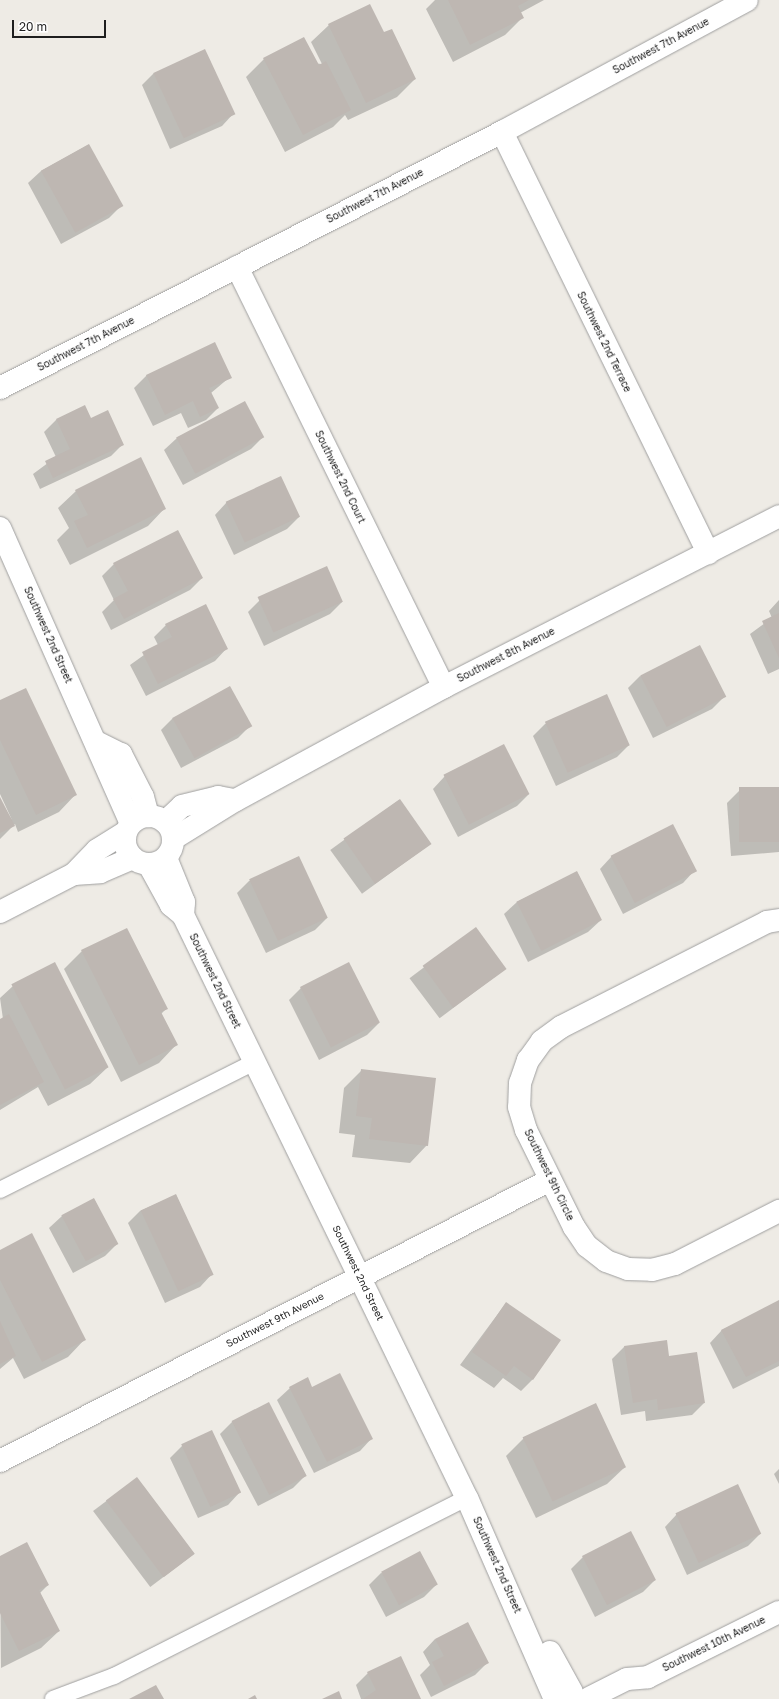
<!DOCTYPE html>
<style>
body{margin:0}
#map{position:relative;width:779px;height:1699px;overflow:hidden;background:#eeebe5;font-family:"Golos Text",sans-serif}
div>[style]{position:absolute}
.shadow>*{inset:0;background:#0003;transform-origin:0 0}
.building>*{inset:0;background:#beb7b2;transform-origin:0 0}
.roads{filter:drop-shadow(0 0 1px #9f9f9f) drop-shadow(0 0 1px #9f9f9f)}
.lane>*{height:16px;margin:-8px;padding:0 8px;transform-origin:8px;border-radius:8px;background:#fff}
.street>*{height:22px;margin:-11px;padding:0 11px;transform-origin:11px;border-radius:11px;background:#fff}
.street>.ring{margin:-11px;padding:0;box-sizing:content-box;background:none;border:22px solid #fff;border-radius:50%}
span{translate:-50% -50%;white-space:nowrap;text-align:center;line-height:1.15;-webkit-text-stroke:4px #fff;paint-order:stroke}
.street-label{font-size:10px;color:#1e1e1e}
.scale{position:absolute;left:12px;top:20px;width:94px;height:18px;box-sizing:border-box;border:2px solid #1e1e1e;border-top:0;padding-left:5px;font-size:12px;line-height:14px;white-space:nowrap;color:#1e1e1e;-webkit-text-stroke:3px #fff;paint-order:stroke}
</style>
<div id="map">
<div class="shadow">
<i style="clip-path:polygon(435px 0,544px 0,520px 13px,522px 18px,505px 35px,453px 62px,426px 9px)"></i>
<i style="clip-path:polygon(329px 25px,383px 34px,415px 79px,397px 97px,348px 120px,345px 115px,333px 127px,285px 152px,246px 77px,264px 59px,322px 64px,311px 42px)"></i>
<i style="clip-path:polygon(154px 73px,234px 113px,222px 126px,170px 149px,142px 85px)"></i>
<i style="clip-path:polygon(88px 145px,121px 206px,109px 218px,61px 244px,28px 183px,41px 171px)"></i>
<i style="clip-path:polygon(147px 375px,230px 377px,211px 393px,218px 408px,206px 420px,188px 428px,181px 413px,153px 426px,134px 388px)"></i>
<i style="clip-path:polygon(244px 403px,263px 437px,251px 449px,183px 485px,164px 450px,177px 438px)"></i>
<i style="clip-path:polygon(84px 407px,90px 419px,123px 444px,111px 456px,40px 489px,33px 474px,56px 457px,44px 432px,56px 420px)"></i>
<i style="clip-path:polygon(76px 491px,165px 508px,148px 526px,70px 565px,57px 540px,69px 528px,58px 508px)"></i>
<i style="clip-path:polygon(227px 502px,299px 517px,287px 529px,234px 555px,215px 515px)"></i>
<i style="clip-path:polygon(114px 564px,202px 578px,190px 590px,111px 630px,102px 612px,114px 600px,102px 576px)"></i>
<i style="clip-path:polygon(260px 600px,342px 602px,330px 614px,264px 646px,248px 612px)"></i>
<i style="clip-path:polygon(779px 600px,779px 669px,768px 674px,750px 634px,772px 618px,769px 611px)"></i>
<i style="clip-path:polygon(166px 625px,227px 648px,215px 661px,146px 696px,130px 665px,158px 645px,154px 637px)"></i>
<i style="clip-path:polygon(640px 676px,724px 697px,712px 709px,653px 738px,628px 688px)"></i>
<i style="clip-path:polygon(606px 696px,629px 745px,617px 757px,556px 786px,533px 736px,545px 724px)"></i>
<i style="clip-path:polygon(0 701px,76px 794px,59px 812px,18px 832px,15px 824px,0 839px,0 800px,12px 820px,0 794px)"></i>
<i style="clip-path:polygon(173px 718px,250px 726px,238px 738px,181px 768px,161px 730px)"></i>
<i style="clip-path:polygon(445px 776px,529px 794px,517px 806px,458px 837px,433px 789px)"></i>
<i style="clip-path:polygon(779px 788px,779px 852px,731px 856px,727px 803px,739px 791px)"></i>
<i style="left:399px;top:800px;width:54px;height:85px;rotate:54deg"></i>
<i style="clip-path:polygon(612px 856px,695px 870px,683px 883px,623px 914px,600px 869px)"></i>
<i style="clip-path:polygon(298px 857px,327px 918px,315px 930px,266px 953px,237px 893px,249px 881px)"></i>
<i style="clip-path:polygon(577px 872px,601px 920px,588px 932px,528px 962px,504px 914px,517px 902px)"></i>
<i style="left:475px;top:929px;width:50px;height:82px;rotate:53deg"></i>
<i style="clip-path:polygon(82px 951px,167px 1008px,161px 1014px,176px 1045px,159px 1063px,121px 1082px,64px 969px)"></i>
<i style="clip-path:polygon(13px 986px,108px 1067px,90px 1084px,48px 1106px,38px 1087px,0 1110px,0 1020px,3px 1019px,0 998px)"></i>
<i style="clip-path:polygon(301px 988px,379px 1023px,367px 1035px,319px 1060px,289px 1000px)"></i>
<i style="clip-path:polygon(362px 1070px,427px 1145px,410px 1163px,352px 1157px,355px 1135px,339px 1133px,344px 1088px)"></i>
<i style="clip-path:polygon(176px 1195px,212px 1274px,200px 1287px,165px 1303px,128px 1223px,140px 1211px)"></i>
<i style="clip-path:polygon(94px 1199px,117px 1244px,105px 1256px,73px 1273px,49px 1228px,62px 1216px)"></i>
<i style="clip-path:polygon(0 1251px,85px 1339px,68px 1357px,24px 1379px,13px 1358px,0 1369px)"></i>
<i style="clip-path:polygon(779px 1302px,779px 1366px,733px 1389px,710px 1343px,722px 1330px)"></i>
<i style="clip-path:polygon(506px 1303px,533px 1379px,521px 1391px,503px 1378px,494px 1388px,460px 1365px)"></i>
<i style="clip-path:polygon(624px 1347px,668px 1357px,704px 1403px,692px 1415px,646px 1421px,645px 1411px,621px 1415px,612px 1359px)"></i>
<i style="clip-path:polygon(290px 1388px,312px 1388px,372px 1438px,360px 1451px,314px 1473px,277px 1400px)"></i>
<i style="clip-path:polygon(268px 1404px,306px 1475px,293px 1488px,258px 1506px,220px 1434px,232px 1422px)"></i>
<i style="clip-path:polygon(212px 1432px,240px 1492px,228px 1505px,198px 1518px,170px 1458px,182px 1446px)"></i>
<i style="clip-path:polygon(524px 1438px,625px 1467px,607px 1484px,536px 1518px,506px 1456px)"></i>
<i style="clip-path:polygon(779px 1469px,779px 1484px,774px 1474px)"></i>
<i style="left:137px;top:1478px;width:95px;height:55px;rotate:53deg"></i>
<i style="clip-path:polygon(677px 1514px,760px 1534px,748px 1546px,687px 1575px,665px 1527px)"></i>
<i style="clip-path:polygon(0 1557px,48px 1585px,40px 1593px,59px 1631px,41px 1648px,1px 1668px)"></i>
<i style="clip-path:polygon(583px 1557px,655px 1580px,643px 1592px,595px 1617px,571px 1569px)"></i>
<i style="clip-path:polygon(381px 1573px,437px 1584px,424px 1597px,386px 1617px,369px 1585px)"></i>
<i style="clip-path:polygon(435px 1639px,487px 1663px,475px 1675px,431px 1697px,420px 1675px,430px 1665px,423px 1652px)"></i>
<i style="clip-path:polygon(368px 1673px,420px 1699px,361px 1699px,356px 1685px)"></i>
</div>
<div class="building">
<i style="clip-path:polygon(448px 0,529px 0,518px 6px,524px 18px,470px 45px)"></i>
<i style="clip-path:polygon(370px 4px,384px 32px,392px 29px,416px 79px,366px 103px,328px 24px)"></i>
<i style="clip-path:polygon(304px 37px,319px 65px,326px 61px,351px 110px,303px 135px,263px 58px)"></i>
<i style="left:205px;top:49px;width:72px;height:57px;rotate:65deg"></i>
<i style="left:89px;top:144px;width:71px;height:55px;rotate:61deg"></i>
<i style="clip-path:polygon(215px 342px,232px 378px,209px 388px,219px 408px,200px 417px,193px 401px,165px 415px,146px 375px)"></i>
<i style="left:245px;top:401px;width:41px;height:78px;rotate:62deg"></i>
<i style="clip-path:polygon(85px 405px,91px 418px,108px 410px,124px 445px,53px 478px,45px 461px,70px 449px,56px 419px)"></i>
<i style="clip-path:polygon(141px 457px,166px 509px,87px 548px,74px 521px,88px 515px,75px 490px)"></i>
<i style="left:281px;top:476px;width:45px;height:61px;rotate:65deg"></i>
<i style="clip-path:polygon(178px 530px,203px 578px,124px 619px,113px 599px,128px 591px,113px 563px)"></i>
<i style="left:327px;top:566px;width:39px;height:76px;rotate:66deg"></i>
<i style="clip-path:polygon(206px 604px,228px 649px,158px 684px,142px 652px,172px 637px,165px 624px)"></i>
<i style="clip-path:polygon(779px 613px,779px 658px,762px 621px)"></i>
<i style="left:700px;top:645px;width:58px;height:67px;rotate:63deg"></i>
<i style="left:230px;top:686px;width:46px;height:66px;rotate:61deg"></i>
<i style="clip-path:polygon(26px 688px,77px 795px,36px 815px,0 740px,0 700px)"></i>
<i style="left:607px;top:694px;width:56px;height:68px;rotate:66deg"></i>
<i style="left:504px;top:744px;width:56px;height:68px;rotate:63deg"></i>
<i style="left:779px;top:787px;width:55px;height:40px;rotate:90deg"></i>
<i style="clip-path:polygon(0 797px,15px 826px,0 833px)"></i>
<i style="left:400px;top:799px;width:55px;height:69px;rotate:55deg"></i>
<i style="left:673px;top:824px;width:53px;height:70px;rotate:63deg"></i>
<i style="left:299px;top:856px;width:68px;height:55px;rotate:65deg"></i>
<i style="left:577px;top:871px;width:55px;height:68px;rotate:63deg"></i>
<i style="left:476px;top:927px;width:52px;height:66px;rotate:54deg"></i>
<i style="clip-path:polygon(127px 928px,168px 1009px,161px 1012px,178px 1045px,139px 1065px,81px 950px)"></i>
<i style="left:55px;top:962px;width:118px;height:49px;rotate:63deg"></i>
<i style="left:349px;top:962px;width:68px;height:55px;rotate:63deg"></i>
<i style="clip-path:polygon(9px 1014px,44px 1082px,0 1105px,0 1019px)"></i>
<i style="clip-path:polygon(361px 1069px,436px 1078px,428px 1146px,369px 1139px,372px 1118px,356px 1116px)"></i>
<i style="left:176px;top:1194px;width:89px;height:39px;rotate:65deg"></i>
<i style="left:94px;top:1198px;width:52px;height:37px;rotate:62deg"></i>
<i style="clip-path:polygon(32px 1233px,86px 1340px,42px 1362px,0 1280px,0 1250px)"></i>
<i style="clip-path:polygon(779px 1300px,779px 1361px,746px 1377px,721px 1330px)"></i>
<i style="clip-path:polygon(506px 1302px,561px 1340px,533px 1380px,514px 1366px,506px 1376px,472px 1352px)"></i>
<i style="clip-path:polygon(0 1321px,16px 1356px,0 1364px)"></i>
<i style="clip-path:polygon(667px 1340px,669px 1356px,697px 1352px,705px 1403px,658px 1410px,657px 1399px,633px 1403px,624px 1346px)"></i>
<i style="clip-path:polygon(340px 1373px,373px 1439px,327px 1462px,289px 1387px,308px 1377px,312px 1387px)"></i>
<i style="left:269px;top:1402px;width:83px;height:42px;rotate:63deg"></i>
<i style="left:596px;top:1403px;width:71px;height:81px;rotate:65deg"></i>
<i style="left:212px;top:1430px;width:69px;height:34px;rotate:65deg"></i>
<i style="left:137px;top:1477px;width:96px;height:39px;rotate:53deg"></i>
<i style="left:738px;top:1484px;width:55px;height:69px;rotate:65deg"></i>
<i style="left:631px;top:1531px;width:55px;height:55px;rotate:63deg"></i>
<i style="clip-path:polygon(27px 1542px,49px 1585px,39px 1590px,60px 1631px,19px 1651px,0 1613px,0 1556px)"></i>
<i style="left:420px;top:1551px;width:38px;height:44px;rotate:62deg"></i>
<i style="clip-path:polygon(468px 1622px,489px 1663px,444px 1686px,432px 1662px,444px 1656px,435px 1639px)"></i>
<i style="clip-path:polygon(401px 1656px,421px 1699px,363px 1699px,376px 1690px,367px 1672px)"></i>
<i style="clip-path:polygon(156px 1685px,164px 1699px,129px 1699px)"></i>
<i style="clip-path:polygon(339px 1691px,342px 1699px,322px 1699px)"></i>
<i style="clip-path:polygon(255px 1695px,257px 1699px,248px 1699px)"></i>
</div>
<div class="roads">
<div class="lane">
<i style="left:0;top:1190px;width:284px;rotate:-26.7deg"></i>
<i style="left:53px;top:1699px;width:65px;rotate:-20.7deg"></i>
<i style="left:114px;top:1676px;width:395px;rotate:-26.8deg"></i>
</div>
<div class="street">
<i style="left:502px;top:132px;width:469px;rotate:63.9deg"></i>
<i style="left:237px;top:267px;width:468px;rotate:63.8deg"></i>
<i style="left:0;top:388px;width:564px;rotate:-27.02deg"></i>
<i style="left:502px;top:132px;width:278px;rotate:-28.3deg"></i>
<i style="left:0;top:528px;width:323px;rotate:66.1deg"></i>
<i style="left:96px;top:742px;width:28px;rotate:26deg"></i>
<i style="left:121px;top:754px;width:48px;rotate:62.9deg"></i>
<i style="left:143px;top:797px;width:20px;rotate:75deg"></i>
<i class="ring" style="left:125px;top:816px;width:26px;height:26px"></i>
<i style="left:165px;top:822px;width:23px;rotate:-43deg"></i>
<i style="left:182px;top:806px;width:37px;rotate:-14deg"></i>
<i style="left:218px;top:797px;width:16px;rotate:11deg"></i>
<i style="left:173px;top:839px;width:74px;rotate:-31.8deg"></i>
<i style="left:236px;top:800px;width:237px;rotate:-28.5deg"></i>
<i style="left:444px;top:687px;width:376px;rotate:-27deg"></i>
<i style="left:166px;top:858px;width:48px;rotate:67.8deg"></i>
<i style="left:184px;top:902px;width:13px;rotate:94deg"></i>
<i style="left:149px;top:865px;width:46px;rotate:61.2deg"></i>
<i style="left:171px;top:905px;width:16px;rotate:40deg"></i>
<i style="left:183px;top:915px;width:402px;rotate:64deg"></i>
<i style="left:359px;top:1276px;width:247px;rotate:64.1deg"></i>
<i style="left:467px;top:1498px;width:219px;rotate:66.4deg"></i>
<i style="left:74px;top:874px;width:26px;rotate:-4deg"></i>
<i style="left:100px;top:872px;width:36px;rotate:-23deg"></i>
<i style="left:0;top:912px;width:83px;rotate:-27.2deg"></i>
<i style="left:74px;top:874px;width:33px;rotate:-46deg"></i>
<i style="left:97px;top:850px;width:34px;rotate:-32deg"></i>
<i style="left:779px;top:920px;width:12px;rotate:171deg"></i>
<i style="left:767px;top:922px;width:231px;rotate:153deg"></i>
<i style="left:561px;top:1027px;width:24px;rotate:144deg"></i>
<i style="left:542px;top:1041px;width:24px;rotate:126deg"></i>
<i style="left:528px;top:1060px;width:24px;rotate:109deg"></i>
<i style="left:520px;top:1083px;width:24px;rotate:92deg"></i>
<i style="left:519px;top:1107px;width:24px;rotate:73deg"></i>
<i style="left:526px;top:1130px;width:108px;rotate:63.7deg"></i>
<i style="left:574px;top:1227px;width:23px;rotate:56deg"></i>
<i style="left:587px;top:1246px;width:24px;rotate:38deg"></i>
<i style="left:606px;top:1261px;width:23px;rotate:20deg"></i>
<i style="left:628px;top:1269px;width:24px;rotate:2deg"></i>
<i style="left:652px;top:1270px;width:24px;rotate:-15deg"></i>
<i style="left:675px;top:1264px;width:117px;rotate:-27deg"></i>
<i style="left:0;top:1461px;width:618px;rotate:-27.06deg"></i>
<i style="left:550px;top:1652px;width:46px;rotate:61.2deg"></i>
<i style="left:589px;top:1698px;width:42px;rotate:-26.6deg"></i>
<i style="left:627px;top:1679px;width:21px;rotate:-5deg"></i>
<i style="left:648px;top:1677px;width:146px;rotate:-26.4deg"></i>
</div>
</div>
<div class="street-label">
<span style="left:661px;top:46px;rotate:-28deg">Southwest 7th Avenue</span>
<span style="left:375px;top:196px;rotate:-27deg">Southwest 7th Avenue</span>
<span style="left:604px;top:342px;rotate:64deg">Southwest 2nd Terrace</span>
<span style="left:86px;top:344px;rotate:-27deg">Southwest 7th Avenue</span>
<span style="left:340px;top:477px;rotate:64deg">Southwest 2nd Court</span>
<span style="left:48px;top:635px;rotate:66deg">Southwest 2nd Street</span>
<span style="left:506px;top:655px;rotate:-27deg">Southwest 8th Avenue</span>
<span style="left:215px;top:981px;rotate:64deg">Southwest 2nd Street</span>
<span style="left:549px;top:1175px;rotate:64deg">Southwest 9th Circle</span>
<span style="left:358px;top:1273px;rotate:64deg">Southwest 2nd Street</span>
<span style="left:275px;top:1320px;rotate:-27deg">Southwest 9th Avenue</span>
<span style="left:497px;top:1565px;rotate:66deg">Southwest 2nd Street</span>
<span style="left:714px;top:1644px;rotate:-26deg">Southwest 10th Avenue</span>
</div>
<div class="scale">20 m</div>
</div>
